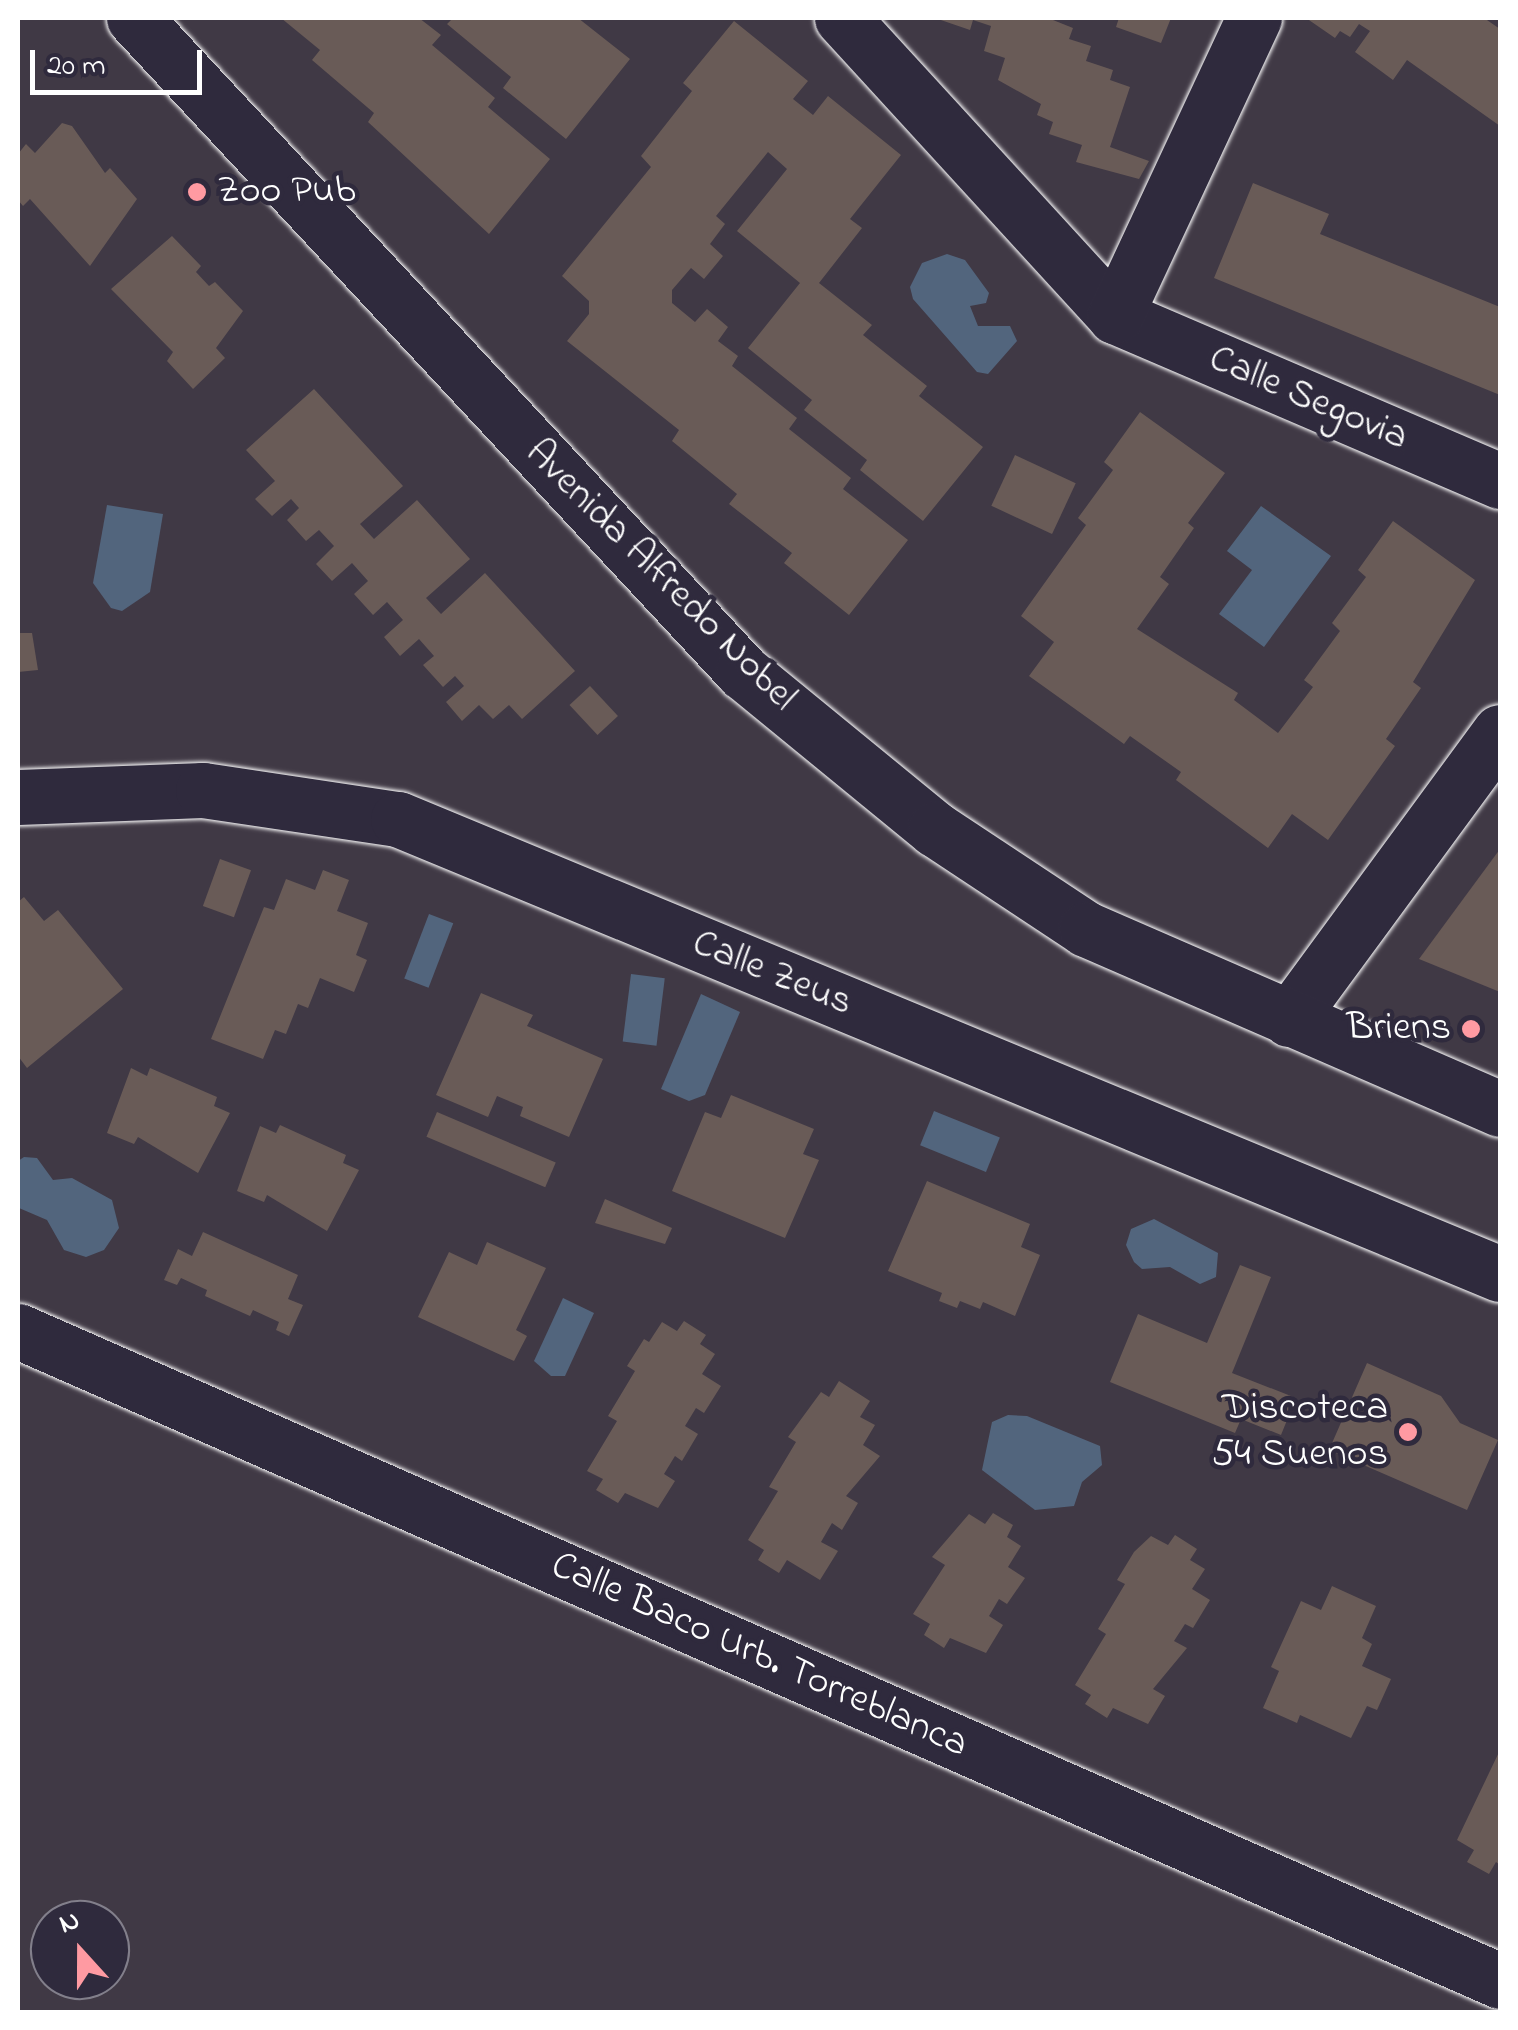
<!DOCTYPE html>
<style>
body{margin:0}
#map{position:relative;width:1518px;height:2030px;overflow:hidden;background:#403945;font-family:"Indie Flower",sans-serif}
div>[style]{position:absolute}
.water>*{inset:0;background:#52657d;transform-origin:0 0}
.building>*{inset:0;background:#695b57;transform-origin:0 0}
.roads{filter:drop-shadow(0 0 2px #fff) drop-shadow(0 0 2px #fff)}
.street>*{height:55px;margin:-27.5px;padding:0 27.5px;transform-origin:27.5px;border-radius:27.5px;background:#2f2a3d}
.secondary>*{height:55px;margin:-27.5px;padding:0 27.5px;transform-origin:27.5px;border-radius:27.5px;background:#2f2a3d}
.dots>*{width:28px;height:28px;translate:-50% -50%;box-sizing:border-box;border:5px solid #2f2a3d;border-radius:50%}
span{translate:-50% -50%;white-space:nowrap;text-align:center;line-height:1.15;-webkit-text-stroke:9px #2f2a3d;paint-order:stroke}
.poi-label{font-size:40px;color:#fff}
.left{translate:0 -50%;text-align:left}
.right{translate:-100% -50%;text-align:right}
.street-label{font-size:40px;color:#fff}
.frame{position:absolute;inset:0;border:20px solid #fff;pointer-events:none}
.north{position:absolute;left:30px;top:1900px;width:100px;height:100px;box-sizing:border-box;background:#2f2a3d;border:2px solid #827f8b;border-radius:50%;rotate:339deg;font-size:28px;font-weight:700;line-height:40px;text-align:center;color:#fff}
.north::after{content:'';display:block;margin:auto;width:35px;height:45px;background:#ff9aa2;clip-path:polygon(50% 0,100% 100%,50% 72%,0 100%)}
.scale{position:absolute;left:30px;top:50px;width:172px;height:45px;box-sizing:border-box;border:5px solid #fff;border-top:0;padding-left:12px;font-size:30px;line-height:35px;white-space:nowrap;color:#fff;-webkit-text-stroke:8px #2f2a3d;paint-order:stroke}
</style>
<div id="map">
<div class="water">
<i style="clip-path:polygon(947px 254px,965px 260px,989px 293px,986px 303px,970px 306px,978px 326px,1010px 326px,1017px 341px,988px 374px,977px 372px,913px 299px,910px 287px,922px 263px)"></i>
<i style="clip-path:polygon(107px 505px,163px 514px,150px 592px,122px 611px,111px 608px,93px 583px)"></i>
<i style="clip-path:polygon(1261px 506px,1331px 556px,1264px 647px,1219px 614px,1252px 570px,1227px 551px)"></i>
<i style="left:429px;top:914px;width:26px;height:69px;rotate:21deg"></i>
<i style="left:631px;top:974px;width:34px;height:68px;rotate:7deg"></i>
<i style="clip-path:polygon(701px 994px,740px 1012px,705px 1095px,689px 1101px,661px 1089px)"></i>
<i style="left:934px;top:1111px;width:71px;height:37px;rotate:22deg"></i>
<i style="clip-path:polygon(24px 1157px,37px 1158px,53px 1180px,72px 1178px,112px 1200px,119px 1228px,104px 1250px,86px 1257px,64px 1250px,47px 1220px,19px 1208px,18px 1161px)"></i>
<i style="clip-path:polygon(1154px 1219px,1218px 1253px,1216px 1277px,1200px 1284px,1170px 1267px,1142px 1269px,1134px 1262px,1126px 1245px,1131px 1229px)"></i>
<i style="clip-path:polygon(563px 1298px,594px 1313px,565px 1376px,551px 1376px,534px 1361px)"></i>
<i style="clip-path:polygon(1008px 1415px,1027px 1416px,1100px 1446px,1102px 1465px,1082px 1482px,1074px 1506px,1035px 1510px,982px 1470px,992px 1422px)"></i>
</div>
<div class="building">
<i style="clip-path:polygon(281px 18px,419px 18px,441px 35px,432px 45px,495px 98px,488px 107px,550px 159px,489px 234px,368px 122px,374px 113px,312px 60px,320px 50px)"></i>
<i style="clip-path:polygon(453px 18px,578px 18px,630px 59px,566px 139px,503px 88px,511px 77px,447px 24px)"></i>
<i style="clip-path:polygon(935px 18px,1048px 18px,1073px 28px,1069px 39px,1091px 46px,1086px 61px,1113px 70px,1110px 80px,1130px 87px,1110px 147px,1149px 161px,1139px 179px,1076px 162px,1082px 145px,1049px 134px,1053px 122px,1037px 115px,1041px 104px,998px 80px,1005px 58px,984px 51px,991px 26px,973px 20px,970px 30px)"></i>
<i style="clip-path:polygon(1119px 18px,1171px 18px,1161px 43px,1116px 27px)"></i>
<i style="clip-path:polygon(1306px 18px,1484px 18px,1500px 29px,1500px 126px,1407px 60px,1393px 80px,1355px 52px,1370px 31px,1359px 24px,1350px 37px,1340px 31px,1335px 38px)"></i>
<i style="clip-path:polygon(734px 21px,808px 81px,793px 99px,813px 115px,828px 96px,901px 155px,850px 219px,862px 228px,819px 283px,872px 325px,863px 335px,927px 386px,919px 396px,983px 447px,923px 521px,860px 470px,867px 460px,804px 410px,812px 400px,748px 348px,800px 283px,737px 231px,787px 169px,768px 152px,716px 216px,725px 224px,710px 244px,723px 256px,704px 279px,691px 268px,672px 290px,672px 303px,695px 322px,707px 309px,728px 327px,718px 341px,738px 356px,732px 366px,797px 418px,789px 429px,851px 478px,843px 489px,908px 540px,849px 615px,784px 563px,792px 553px,729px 504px,737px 494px,672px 441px,679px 430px,567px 341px,589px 314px,589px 301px,562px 276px,651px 167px,641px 156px,692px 91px,683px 83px)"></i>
<i style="clip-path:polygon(62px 123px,72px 126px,105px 173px,110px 168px,137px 199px,90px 266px,30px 199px,23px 206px,18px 200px,18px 154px,26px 144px,35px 153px)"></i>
<i style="clip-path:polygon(1253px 183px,1329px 214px,1320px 234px,1500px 307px,1500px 395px,1214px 278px)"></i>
<i style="clip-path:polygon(172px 236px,201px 266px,196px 272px,209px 286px,215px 282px,243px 311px,216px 348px,225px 358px,193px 389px,167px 361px,173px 352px,111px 289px)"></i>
<i style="clip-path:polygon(314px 389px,403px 486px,360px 524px,374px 539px,417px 500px,470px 559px,426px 598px,441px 614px,485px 573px,575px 671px,522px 719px,509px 705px,493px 719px,479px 705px,462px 721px,446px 702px,464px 686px,455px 676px,443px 687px,423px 665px,434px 656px,419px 639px,400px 656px,384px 637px,403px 620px,387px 602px,373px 615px,354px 594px,368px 581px,352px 563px,332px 581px,316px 564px,334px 546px,319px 530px,306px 541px,287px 520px,299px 508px,291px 499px,272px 516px,255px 499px,275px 481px,246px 450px)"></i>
<i style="clip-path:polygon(1140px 412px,1225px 473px,1188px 523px,1194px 528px,1160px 577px,1169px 584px,1137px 629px,1238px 693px,1234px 700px,1278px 733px,1313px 687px,1304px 680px,1340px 631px,1332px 623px,1366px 577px,1358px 570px,1393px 521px,1475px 580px,1413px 682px,1421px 688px,1386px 739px,1395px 746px,1328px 840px,1292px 814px,1268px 848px,1176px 780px,1181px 772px,1130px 736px,1124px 744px,1029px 676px,1054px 642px,1021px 616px,1086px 525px,1078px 518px,1113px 470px,1104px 462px)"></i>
<i style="left:1015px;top:455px;width:67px;height:56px;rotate:25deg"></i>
<i style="clip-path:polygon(18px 633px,32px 633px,38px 670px,18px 672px)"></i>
<i style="left:590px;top:686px;width:41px;height:28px;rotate:47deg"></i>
<i style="clip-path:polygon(1500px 849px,1500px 992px,1419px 959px)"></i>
<i style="left:220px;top:859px;width:33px;height:50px;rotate:20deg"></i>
<i style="clip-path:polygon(323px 870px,349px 880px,337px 911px,368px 923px,356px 955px,367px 960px,354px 992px,320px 978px,308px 1008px,298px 1004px,286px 1034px,275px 1030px,263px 1059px,211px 1039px,264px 907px,274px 910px,286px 879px,315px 890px)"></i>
<i style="clip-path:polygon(24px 897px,44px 921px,58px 910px,123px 989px,27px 1068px,18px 1056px,18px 902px)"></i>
<i style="clip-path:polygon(481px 993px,533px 1015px,527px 1026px,603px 1059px,569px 1137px,520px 1116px,523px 1107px,497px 1096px,488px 1117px,436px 1095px)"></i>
<i style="clip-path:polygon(131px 1068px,147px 1076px,150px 1068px,217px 1097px,214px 1106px,230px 1113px,198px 1173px,138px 1137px,134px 1144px,107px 1133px)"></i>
<i style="clip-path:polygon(731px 1095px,814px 1129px,803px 1154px,819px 1160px,785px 1238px,672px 1191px,705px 1112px,721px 1118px)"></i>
<i style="left:437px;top:1112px;width:129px;height:27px;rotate:23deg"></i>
<i style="clip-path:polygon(280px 1125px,346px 1155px,343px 1163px,359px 1170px,327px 1231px,267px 1195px,264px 1202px,237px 1191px,260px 1126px,276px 1133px)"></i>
<i style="clip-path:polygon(927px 1181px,1030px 1224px,1021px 1247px,1040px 1255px,1015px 1316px,983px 1302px,980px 1309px,960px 1301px,957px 1308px,939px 1301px,942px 1293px,888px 1271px)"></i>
<i style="clip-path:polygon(605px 1199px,672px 1228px,665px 1244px,595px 1223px)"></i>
<i style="clip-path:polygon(203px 1232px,298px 1275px,288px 1299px,303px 1305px,289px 1336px,276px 1330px,279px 1322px,253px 1310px,250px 1316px,205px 1296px,207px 1290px,181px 1278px,177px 1285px,164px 1280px,178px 1249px,192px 1256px)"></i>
<i style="clip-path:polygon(487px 1242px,546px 1268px,516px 1330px,527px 1336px,514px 1361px,418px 1317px,449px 1252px,477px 1265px)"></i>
<i style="clip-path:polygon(1240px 1265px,1271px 1277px,1232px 1373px,1296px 1398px,1281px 1435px,1241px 1419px,1235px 1433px,1110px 1382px,1138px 1314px,1207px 1343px)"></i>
<i style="clip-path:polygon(684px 1321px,706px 1335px,700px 1344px,715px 1354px,702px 1374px,721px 1386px,704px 1413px,696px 1408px,685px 1426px,698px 1434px,682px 1461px,675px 1456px,664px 1474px,675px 1481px,658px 1508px,625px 1493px,618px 1503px,596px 1490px,603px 1479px,587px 1471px,617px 1421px,608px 1416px,635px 1371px,627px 1366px,644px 1339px,649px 1342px,662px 1322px,677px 1331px)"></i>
<i style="clip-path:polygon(1367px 1363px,1441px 1396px,1460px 1423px,1498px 1440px,1467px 1510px,1329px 1450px)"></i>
<i style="clip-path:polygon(839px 1381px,870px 1401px,860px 1417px,875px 1425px,863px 1445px,880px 1456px,846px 1496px,858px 1503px,842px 1530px,832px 1523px,821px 1542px,838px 1551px,820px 1580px,787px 1560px,779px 1573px,758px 1560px,764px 1550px,748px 1540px,778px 1491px,769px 1487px,796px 1442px,788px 1437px,821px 1392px,829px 1397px)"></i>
<i style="clip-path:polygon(993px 1513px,1013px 1525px,1007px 1537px,1021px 1546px,1008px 1567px,1025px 1578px,1007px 1604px,999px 1599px,989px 1616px,1003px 1625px,986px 1653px,950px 1638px,944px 1648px,924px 1635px,930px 1624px,913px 1614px,945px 1565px,932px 1557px,969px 1514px,985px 1524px)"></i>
<i style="clip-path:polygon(1175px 1535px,1197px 1549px,1190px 1560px,1205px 1569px,1192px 1589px,1210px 1600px,1193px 1628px,1185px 1624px,1174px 1641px,1187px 1648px,1153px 1689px,1165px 1696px,1148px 1724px,1113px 1708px,1107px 1718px,1085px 1704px,1091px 1695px,1075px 1685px,1106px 1634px,1098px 1629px,1125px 1584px,1117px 1580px,1134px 1552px,1151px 1536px,1168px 1545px)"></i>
<i style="clip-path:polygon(1332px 1586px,1376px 1606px,1362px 1638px,1372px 1644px,1362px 1666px,1391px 1679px,1377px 1710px,1367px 1706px,1351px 1738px,1300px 1715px,1297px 1723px,1263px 1708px,1279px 1671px,1271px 1667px,1301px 1601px,1321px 1610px)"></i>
<i style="clip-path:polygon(1500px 1750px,1500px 1865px,1496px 1862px,1489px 1874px,1467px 1862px,1474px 1850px,1457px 1840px)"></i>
</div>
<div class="roads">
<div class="street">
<i style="left:842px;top:18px;width:404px;rotate:47.5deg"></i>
<i style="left:1115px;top:316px;width:419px;rotate:23.2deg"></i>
<i style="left:1115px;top:316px;width:329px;rotate:-65deg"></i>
<i style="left:18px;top:797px;width:185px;rotate:-2.2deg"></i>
<i style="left:203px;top:790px;width:197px;rotate:8.5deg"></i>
<i style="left:398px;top:819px;width:1192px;rotate:22.44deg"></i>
<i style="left:1289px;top:1019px;width:356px;rotate:-53.7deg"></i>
<i style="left:18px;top:1331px;width:1618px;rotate:23.68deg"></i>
</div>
<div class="secondary">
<i style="left:134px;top:18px;width:894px;rotate:47.04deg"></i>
<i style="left:743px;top:672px;width:248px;rotate:39.3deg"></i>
<i style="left:935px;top:829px;width:181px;rotate:33.5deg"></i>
<i style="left:1086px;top:929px;width:451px;rotate:23.5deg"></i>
</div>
</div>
<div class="dots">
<i style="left:197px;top:192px;background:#ff9aa2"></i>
<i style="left:1471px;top:1029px;background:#ff9aa2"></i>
<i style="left:1408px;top:1432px;background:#ff9aa2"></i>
</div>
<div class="poi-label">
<span class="left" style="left:217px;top:192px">Zoo Pub</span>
<span class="right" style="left:1451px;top:1029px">Briens</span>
<span class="right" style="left:1388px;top:1432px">Discoteca<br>54 Suenos</span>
</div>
<div class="street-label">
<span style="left:1308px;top:399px;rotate:23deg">Calle Segovia</span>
<span style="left:660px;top:576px;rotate:45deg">Avenida Alfredo Nobel</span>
<span style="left:772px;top:974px;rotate:22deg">Calle Zeus</span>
<span style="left:759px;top:1656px;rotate:24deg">Calle Baco Urb. Torreblanca</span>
</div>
<div class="frame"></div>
<div class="north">N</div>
<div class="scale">20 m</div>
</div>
